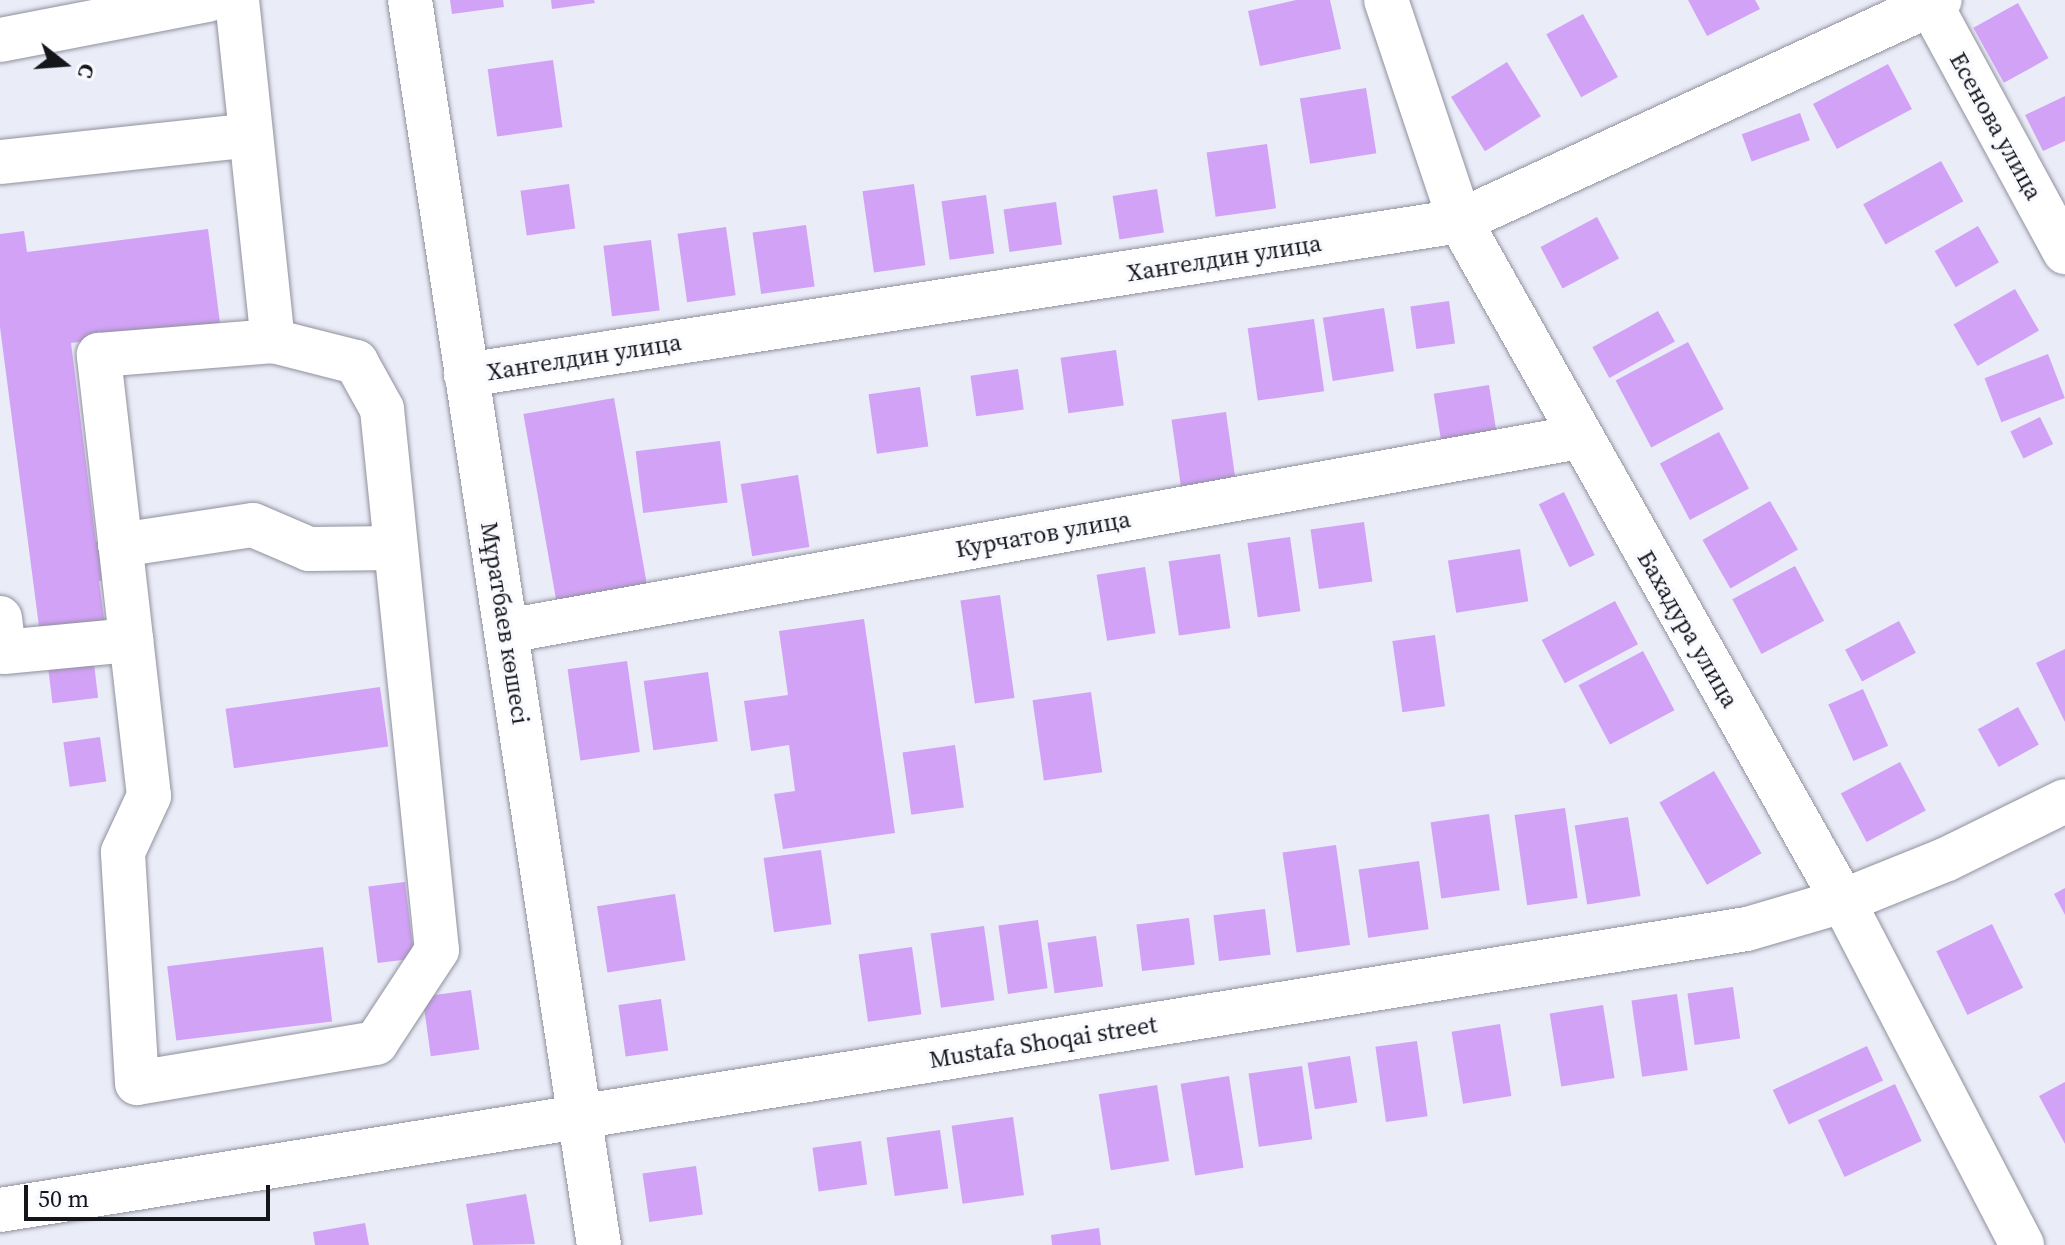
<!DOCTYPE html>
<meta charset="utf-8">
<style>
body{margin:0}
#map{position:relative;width:2065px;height:1245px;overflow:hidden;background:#eaecf8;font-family:"Source Serif 4",serif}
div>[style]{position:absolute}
.building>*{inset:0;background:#d2a2f6;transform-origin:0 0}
.roads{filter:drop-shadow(0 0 2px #90919d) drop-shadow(0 0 2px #90919d)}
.minor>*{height:44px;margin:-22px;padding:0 22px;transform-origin:22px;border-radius:22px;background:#fff}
span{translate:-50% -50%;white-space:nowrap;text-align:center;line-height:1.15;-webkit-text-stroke:6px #f9faff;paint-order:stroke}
.street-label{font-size:24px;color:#15161a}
.north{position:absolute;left:24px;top:24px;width:80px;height:80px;-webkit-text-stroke:6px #f9faff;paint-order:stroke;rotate:107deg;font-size:22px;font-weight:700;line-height:32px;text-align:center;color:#15161a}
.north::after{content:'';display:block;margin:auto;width:28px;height:36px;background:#15161a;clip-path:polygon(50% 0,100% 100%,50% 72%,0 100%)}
.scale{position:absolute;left:24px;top:1185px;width:246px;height:36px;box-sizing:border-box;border:4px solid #15161a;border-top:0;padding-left:10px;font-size:24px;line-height:28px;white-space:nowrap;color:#15161a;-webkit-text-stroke:6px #f9faff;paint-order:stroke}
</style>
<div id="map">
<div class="building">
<i style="clip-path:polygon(450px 0,503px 0,504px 7px,452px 14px)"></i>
<i style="clip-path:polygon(551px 0,594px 0,595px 3px,552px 9px)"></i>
<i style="clip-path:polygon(1296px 0,1330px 0,1341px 49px,1260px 66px,1248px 11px)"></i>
<i style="clip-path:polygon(1688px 0,1755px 0,1760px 9px,1707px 36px)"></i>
<i style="left:2018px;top:3px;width:63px;height:51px;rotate:61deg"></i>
<i style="left:1583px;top:14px;width:72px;height:42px;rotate:61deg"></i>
<i style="left:553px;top:60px;width:68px;height:66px;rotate:82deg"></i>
<i style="left:1507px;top:62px;width:64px;height:66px;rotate:58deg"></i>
<i style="left:1888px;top:64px;width:51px;height:85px;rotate:62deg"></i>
<i style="left:1366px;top:88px;width:66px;height:67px;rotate:81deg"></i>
<i style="clip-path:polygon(2065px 96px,2065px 141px,2043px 151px,2025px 115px)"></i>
<i style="left:1800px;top:113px;width:29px;height:62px;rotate:70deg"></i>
<i style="left:1267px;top:144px;width:65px;height:61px;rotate:82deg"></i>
<i style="left:1941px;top:161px;width:46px;height:89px;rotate:61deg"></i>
<i style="left:569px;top:184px;width:45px;height:49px;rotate:82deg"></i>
<i style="left:914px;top:184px;width:82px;height:52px;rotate:82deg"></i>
<i style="left:1157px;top:189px;width:44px;height:45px;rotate:81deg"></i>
<i style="left:986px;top:195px;width:59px;height:45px;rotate:82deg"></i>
<i style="left:1056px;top:202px;width:43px;height:53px;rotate:82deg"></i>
<i style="left:1597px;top:217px;width:47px;height:64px;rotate:62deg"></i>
<i style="left:806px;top:225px;width:62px;height:54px;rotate:82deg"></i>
<i style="left:1978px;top:226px;width:42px;height:50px;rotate:60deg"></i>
<i style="left:726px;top:227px;width:69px;height:49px;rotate:82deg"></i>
<i style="clip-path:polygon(208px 229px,220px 323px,71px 343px,96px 542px,109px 540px,114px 579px,99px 581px,105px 625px,40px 634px,0 327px,0 234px,24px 231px,27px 252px)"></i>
<i style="left:651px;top:240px;width:71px;height:48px;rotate:83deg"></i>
<i style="left:2015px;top:289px;width:48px;height:71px;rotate:60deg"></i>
<i style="left:1449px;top:301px;width:43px;height:39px;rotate:82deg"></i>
<i style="left:1384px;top:308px;width:64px;height:62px;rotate:81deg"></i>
<i style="left:1658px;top:311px;width:35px;height:75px;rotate:61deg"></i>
<i style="left:1314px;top:319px;width:73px;height:67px;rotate:82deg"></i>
<i style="left:1688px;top:342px;width:76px;height:82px;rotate:62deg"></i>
<i style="left:1116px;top:350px;width:56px;height:56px;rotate:82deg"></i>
<i style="left:2048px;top:354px;width:47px;height:68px;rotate:69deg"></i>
<i style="left:1018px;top:369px;width:41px;height:48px;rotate:82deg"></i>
<i style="left:1489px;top:385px;width:54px;height:56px;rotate:81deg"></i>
<i style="left:920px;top:387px;width:60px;height:52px;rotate:82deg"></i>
<i style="left:614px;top:398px;width:197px;height:92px;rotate:80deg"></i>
<i style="left:1226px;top:412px;width:76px;height:55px;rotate:82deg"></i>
<i style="left:2040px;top:417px;width:30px;height:33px;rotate:64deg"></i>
<i style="left:1719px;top:432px;width:64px;height:67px;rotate:62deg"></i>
<i style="left:720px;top:441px;width:62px;height:85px;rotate:83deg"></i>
<i style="left:798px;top:475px;width:73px;height:58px;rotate:81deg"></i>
<i style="left:1564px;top:492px;width:70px;height:28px;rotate:64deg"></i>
<i style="left:1770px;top:501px;width:56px;height:78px;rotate:60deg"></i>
<i style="left:1364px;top:522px;width:60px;height:54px;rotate:82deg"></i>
<i style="left:1290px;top:537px;width:75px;height:43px;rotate:82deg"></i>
<i style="left:1520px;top:549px;width:53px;height:73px;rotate:81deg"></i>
<i style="left:1220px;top:554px;width:75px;height:52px;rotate:82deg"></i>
<i style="left:1795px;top:566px;width:62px;height:71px;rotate:62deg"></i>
<i style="left:1145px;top:567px;width:67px;height:49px;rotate:81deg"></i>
<i style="left:1000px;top:595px;width:104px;height:40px;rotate:82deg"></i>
<i style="left:1615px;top:601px;width:49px;height:83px;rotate:62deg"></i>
<i style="clip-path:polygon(864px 619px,895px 833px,783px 849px,774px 794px,795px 791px,789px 745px,751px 751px,744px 701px,788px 695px,779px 631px)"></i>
<i style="left:1899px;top:621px;width:36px;height:61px;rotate:62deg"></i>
<i style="left:1435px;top:635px;width:72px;height:43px;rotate:82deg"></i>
<i style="clip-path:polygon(2065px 649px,2065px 722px,2036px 663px)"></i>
<i style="left:1643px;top:651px;width:67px;height:73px;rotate:62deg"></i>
<i style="left:627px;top:661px;width:92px;height:60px;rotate:82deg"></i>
<i style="left:94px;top:664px;width:34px;height:46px;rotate:83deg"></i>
<i style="left:708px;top:672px;width:70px;height:65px;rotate:82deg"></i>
<i style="left:380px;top:687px;width:60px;height:156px;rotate:82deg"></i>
<i style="left:1863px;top:689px;width:62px;height:38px;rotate:66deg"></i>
<i style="left:1091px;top:692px;width:81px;height:59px;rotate:82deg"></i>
<i style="left:2018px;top:707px;width:43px;height:46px;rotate:61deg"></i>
<i style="left:100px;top:737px;width:45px;height:37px;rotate:82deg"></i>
<i style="left:955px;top:745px;width:63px;height:53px;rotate:82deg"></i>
<i style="left:1900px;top:762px;width:55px;height:67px;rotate:62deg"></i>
<i style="left:1714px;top:771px;width:95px;height:63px;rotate:60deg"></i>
<i style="left:1565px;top:808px;width:91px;height:51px;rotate:82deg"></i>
<i style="left:1489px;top:814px;width:77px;height:59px;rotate:82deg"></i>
<i style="left:1628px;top:817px;width:80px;height:54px;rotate:81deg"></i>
<i style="left:1336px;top:845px;width:101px;height:54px;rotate:82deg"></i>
<i style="left:821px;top:850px;width:75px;height:58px;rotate:82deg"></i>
<i style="left:1419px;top:861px;width:69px;height:61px;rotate:82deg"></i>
<i style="left:405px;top:882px;width:77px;height:37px;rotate:83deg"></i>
<i style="clip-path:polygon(2065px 888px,2065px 915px,2054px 894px)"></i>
<i style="left:675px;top:894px;width:67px;height:79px;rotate:81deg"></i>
<i style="left:1265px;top:909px;width:46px;height:52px;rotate:83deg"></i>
<i style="left:1189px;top:918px;width:47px;height:53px;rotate:83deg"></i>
<i style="left:1038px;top:920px;width:69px;height:40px;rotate:82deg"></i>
<i style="left:1992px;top:924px;width:71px;height:62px;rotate:64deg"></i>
<i style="left:984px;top:926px;width:75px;height:54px;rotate:82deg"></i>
<i style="left:1096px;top:936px;width:51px;height:49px;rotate:82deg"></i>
<i style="left:323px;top:947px;width:75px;height:157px;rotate:83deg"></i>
<i style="left:912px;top:947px;width:68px;height:54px;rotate:82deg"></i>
<i style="left:1733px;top:987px;width:52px;height:46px;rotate:82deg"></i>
<i style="left:471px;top:990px;width:60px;height:49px;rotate:82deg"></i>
<i style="left:1677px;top:994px;width:77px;height:46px;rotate:82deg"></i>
<i style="left:661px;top:999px;width:52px;height:43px;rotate:82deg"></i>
<i style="left:1603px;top:1005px;width:74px;height:54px;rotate:81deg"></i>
<i style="left:1500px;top:1024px;width:73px;height:49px;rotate:81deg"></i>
<i style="left:1417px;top:1041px;width:76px;height:42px;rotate:82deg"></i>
<i style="left:1867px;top:1046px;width:38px;height:104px;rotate:65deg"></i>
<i style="left:1350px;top:1056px;width:47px;height:43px;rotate:81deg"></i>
<i style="left:1302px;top:1066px;width:74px;height:54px;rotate:82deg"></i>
<i style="left:1229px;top:1076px;width:93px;height:49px;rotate:81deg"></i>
<i style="clip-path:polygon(2065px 1082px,2065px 1144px,2039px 1096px)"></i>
<i style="left:1895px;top:1084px;width:63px;height:85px;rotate:65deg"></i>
<i style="left:1157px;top:1085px;width:77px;height:59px;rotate:81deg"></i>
<i style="left:1013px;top:1117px;width:79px;height:62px;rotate:82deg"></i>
<i style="left:940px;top:1130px;width:59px;height:54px;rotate:82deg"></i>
<i style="left:861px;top:1141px;width:44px;height:49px;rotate:82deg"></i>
<i style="left:696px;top:1166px;width:49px;height:54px;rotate:82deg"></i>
<i style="clip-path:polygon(526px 1194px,535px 1244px,473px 1245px,466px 1204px)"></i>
<i style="clip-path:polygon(365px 1223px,369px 1245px,315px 1245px,313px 1232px)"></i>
<i style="clip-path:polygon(1099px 1228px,1101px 1245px,1052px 1245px,1051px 1235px)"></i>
</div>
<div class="roads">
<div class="minor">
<i style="left:237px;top:0;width:343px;rotate:84deg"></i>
<i style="left:410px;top:0;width:1259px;rotate:81.37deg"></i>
<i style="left:1386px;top:0;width:233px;rotate:71.5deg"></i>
<i style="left:1460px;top:221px;width:780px;rotate:60.61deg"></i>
<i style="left:1843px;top:901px;width:388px;rotate:62.5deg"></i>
<i style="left:1928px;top:0;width:287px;rotate:61.5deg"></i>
<i style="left:0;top:40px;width:212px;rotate:-10.9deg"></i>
<i style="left:0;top:162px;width:252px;rotate:-6.1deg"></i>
<i style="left:273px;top:341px;width:86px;rotate:14.2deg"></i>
<i style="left:356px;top:362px;width:54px;rotate:61deg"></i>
<i style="left:382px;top:409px;width:544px;rotate:84.2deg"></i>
<i style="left:437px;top:950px;width:111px;rotate:123.3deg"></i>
<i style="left:376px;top:1043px;width:242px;rotate:170.5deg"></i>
<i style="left:137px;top:1083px;width:231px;rotate:-93.5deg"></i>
<i style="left:123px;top:852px;width:62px;rotate:-65.1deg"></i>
<i style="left:149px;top:796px;width:444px;rotate:-96.5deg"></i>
<i style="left:99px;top:355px;width:175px;rotate:-4.6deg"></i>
<i style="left:466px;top:375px;width:1006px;rotate:-8.81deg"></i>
<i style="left:1460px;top:221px;width:528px;rotate:-24.72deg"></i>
<i style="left:120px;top:545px;width:134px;rotate:-8.6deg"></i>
<i style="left:253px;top:525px;width:61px;rotate:23.2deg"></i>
<i style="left:309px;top:549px;width:87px;rotate:-0.7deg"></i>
<i style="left:0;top:618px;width:34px;rotate:83deg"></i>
<i style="left:4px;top:652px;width:128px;rotate:-5.4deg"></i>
<i style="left:507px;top:631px;width:1089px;rotate:-10.26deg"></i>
<i style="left:0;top:1210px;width:1769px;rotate:-9.14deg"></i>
<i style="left:1747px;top:929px;width:100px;rotate:-16.3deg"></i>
<i style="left:1843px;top:901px;width:112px;rotate:-22deg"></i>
<i style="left:1947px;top:859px;width:131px;rotate:-26.2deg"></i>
</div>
</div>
<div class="street-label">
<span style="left:1996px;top:126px;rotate:61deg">Есенова улица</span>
<span style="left:1224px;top:258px;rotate:-9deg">Хангелдин улица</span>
<span style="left:584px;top:357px;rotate:-9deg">Хангелдин улица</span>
<span style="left:1043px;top:534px;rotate:-10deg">Курчатов улица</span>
<span style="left:505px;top:623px;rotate:81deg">Мұратбаев көшесі</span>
<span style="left:1688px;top:629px;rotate:60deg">Бахадура улица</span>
<span style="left:1043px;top:1042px;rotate:-9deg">Mustafa Shoqai street</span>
</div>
<div class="north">С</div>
<div class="scale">50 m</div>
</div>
